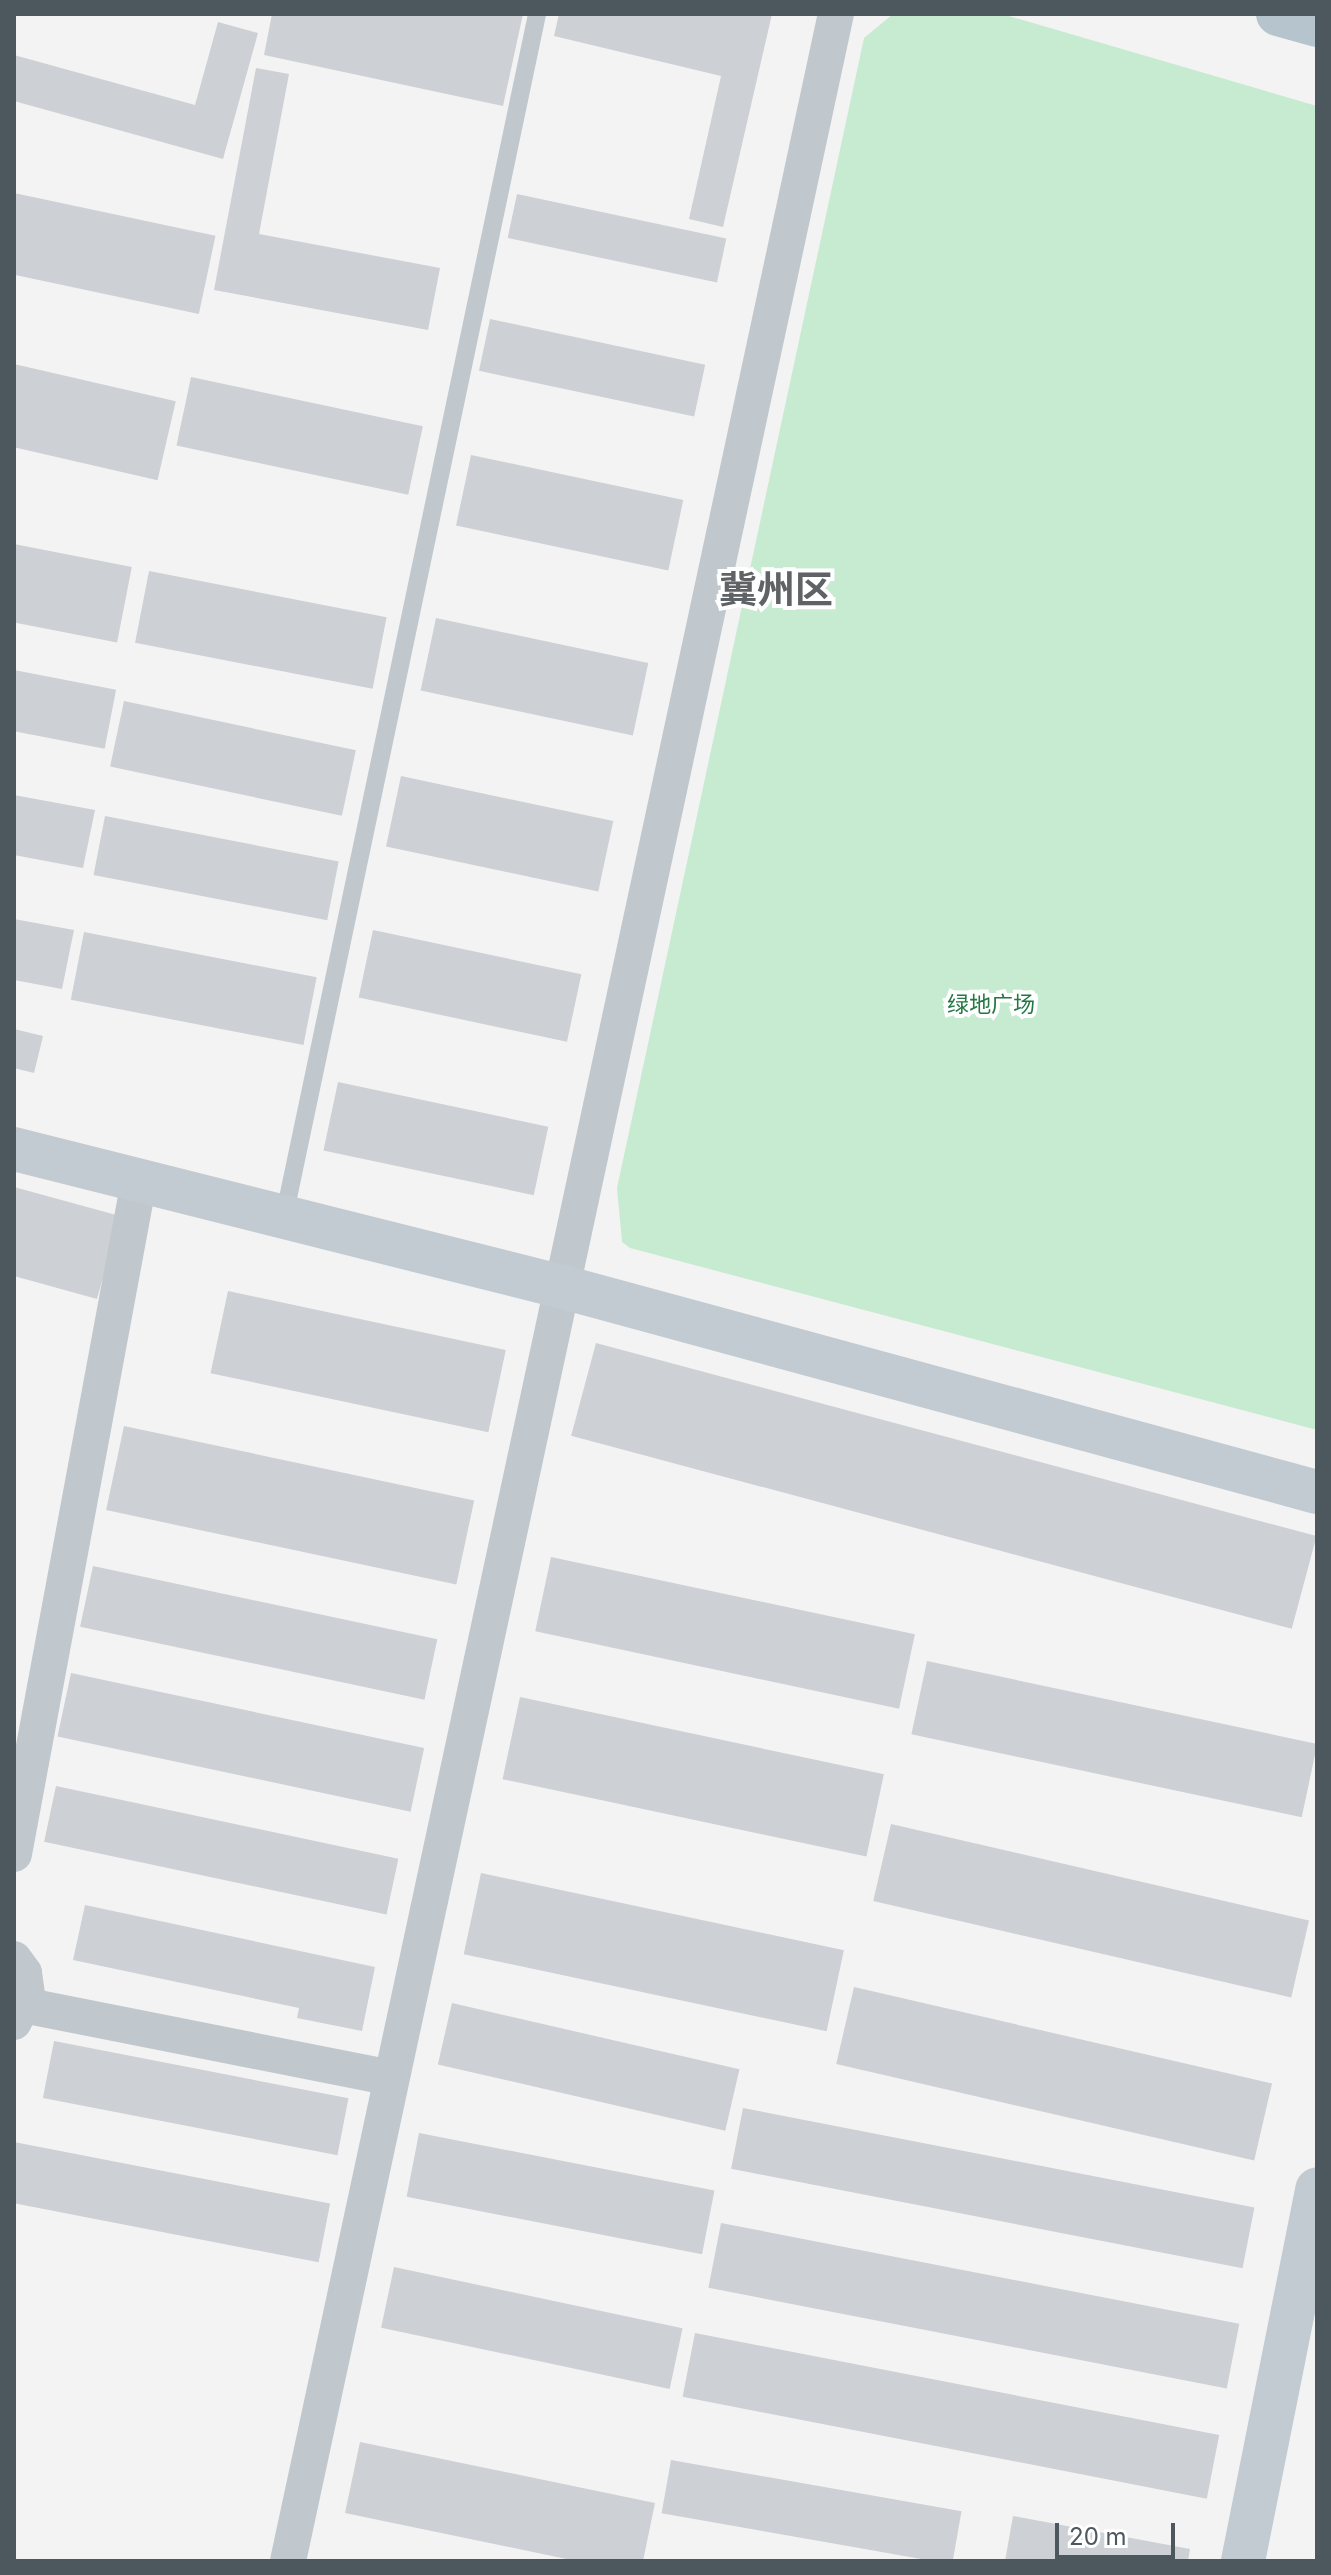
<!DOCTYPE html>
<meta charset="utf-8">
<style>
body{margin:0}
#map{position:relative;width:1331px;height:2575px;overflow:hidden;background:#f4f3f3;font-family:Inter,"Noto Sans SC",sans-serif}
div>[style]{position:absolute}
.green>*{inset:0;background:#c7ebd1}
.building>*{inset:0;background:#cdd0d4;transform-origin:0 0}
.lane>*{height:18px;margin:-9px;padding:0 9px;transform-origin:9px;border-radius:9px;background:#c0c8cd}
.street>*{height:36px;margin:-18px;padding:0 18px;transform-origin:18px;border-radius:18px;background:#c0c8cd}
.secondary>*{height:44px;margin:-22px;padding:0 22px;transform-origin:22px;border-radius:22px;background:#c1cbd1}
.primary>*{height:44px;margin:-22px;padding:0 22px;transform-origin:22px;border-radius:22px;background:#b6c5cd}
span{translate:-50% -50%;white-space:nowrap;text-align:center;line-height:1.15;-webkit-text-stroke:8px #fff;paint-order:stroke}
.park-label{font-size:22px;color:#237843}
.town-label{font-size:38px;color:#5f6366;font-weight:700}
.frame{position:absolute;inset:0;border:16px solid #4c585e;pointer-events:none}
.scale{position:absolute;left:1055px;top:2523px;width:120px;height:36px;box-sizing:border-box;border:4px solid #4c585e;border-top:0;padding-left:10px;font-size:24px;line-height:28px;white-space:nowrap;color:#4c585e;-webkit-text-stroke:6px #fff;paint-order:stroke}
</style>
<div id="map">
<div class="green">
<i style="clip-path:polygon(893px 14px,1002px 14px,1317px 106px,1317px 1430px,630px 1248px,622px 1242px,617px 1188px,864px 38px)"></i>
</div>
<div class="building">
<i style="clip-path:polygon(272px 14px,523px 14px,503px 106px,264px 55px)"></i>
<i style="clip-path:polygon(559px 14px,772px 14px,723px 227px,689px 219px,721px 76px,554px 36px)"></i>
<i style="clip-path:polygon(218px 22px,258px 33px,223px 159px,14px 101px,14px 55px,195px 105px)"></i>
<i style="clip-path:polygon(256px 68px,289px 74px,259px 234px,440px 268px,428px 330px,214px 290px)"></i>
<i style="left:14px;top:193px;width:206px;height:80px;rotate:12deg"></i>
<i style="left:517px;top:194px;width:214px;height:45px;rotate:12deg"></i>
<i style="left:490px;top:319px;width:220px;height:53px;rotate:12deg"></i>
<i style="left:14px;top:364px;width:166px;height:81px;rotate:13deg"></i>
<i style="left:191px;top:377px;width:237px;height:70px;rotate:12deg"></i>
<i style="left:471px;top:455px;width:217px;height:72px;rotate:12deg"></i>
<i style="left:14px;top:544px;width:120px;height:77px;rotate:11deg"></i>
<i style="left:149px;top:571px;width:242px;height:73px;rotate:11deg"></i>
<i style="left:436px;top:618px;width:217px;height:74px;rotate:12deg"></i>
<i style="left:14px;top:670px;width:104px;height:60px;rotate:11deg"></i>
<i style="left:124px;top:701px;width:237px;height:67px;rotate:12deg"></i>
<i style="left:401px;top:776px;width:217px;height:72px;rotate:12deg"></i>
<i style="clip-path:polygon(14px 795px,95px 810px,83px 868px,14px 855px)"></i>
<i style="left:105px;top:816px;width:238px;height:60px;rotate:11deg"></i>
<i style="clip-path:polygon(14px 919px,74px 930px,62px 989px,14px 980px)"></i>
<i style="left:373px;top:930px;width:213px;height:69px;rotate:12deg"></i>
<i style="left:84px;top:932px;width:237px;height:69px;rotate:11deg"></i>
<i style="clip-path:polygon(14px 1029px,43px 1036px,34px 1073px,14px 1068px)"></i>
<i style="left:338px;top:1082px;width:215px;height:70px;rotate:12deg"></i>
<i style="clip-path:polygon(14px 1187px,120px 1216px,97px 1299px,14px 1276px)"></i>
<i style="left:228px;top:1291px;width:284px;height:84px;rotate:12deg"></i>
<i style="left:596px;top:1343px;width:746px;height:96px;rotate:15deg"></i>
<i style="left:124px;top:1426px;width:358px;height:86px;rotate:12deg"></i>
<i style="left:551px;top:1557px;width:372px;height:76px;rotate:12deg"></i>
<i style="left:93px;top:1566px;width:352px;height:62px;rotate:12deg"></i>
<i style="left:927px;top:1661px;width:399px;height:75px;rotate:12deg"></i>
<i style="left:71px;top:1673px;width:361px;height:65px;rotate:12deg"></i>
<i style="left:520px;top:1697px;width:372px;height:84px;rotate:12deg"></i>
<i style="left:56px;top:1786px;width:350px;height:57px;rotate:12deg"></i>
<i style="left:891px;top:1824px;width:429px;height:79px;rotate:13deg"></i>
<i style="left:481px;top:1873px;width:371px;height:83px;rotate:12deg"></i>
<i style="clip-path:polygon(85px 1905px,375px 1967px,362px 2031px,297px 2018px,299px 2008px,73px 1960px)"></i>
<i style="left:854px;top:1987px;width:429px;height:79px;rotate:13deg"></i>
<i style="left:452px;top:2003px;width:295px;height:63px;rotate:13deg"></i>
<i style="left:54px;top:2041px;width:300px;height:58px;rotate:11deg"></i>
<i style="left:743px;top:2108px;width:521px;height:62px;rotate:11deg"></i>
<i style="left:419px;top:2133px;width:301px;height:65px;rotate:11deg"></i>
<i style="left:14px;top:2142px;width:322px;height:60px;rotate:11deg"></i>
<i style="left:721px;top:2223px;width:528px;height:66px;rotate:11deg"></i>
<i style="left:394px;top:2267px;width:295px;height:62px;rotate:12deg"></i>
<i style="left:695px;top:2333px;width:534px;height:65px;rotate:11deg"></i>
<i style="clip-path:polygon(360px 2442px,655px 2503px,643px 2561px,576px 2561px,345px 2513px)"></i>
<i style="left:671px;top:2460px;width:295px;height:54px;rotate:10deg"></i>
<i style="clip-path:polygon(1013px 2516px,1190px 2549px,1188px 2561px,1005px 2561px)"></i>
</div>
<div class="lane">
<i style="left:284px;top:1217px;width:1229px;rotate:-78.12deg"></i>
</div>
<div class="street">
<i style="left:14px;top:1854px;width:685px;rotate:-79.48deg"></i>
<i style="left:14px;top:1959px;width:17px;rotate:54deg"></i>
<i style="left:24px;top:1973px;width:22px;rotate:82deg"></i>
<i style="left:27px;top:1995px;width:30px;rotate:116deg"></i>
<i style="left:23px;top:2005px;width:374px;rotate:11.2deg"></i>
<i style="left:288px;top:2561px;width:2605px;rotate:-77.86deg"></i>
</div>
<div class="secondary">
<i style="left:14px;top:1149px;width:566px;rotate:14.11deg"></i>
<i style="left:563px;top:1287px;width:781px;rotate:15.21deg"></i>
<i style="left:1243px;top:2561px;width:379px;rotate:-78.7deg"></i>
</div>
<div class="primary">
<i style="left:1278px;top:14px;width:41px;rotate:15.8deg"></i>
</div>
<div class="park-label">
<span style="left:991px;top:1005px">绿地广场</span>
</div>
<div class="town-label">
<span style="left:776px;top:590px">冀州区</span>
</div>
<div class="frame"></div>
<div class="scale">20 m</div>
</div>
